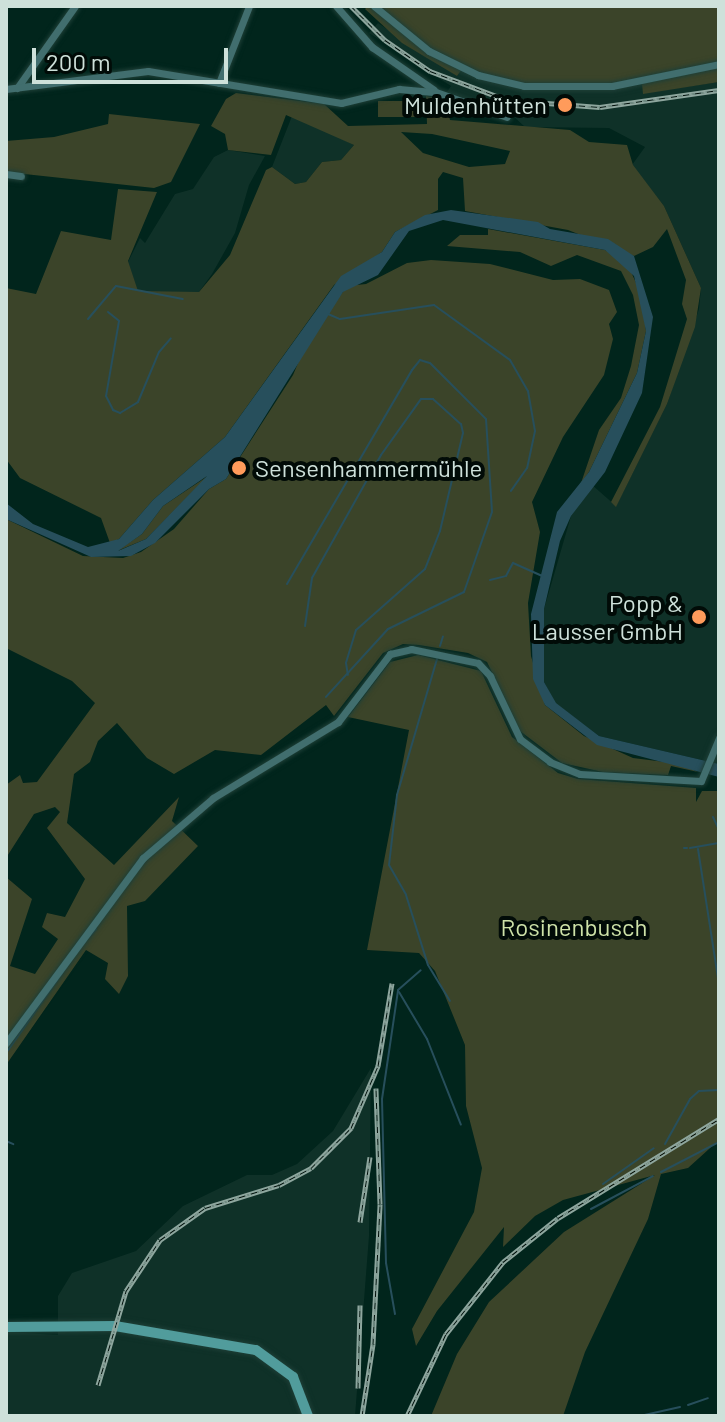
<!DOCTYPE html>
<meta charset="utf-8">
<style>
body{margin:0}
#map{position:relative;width:725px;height:1422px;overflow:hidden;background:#01251c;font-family:Barlow,sans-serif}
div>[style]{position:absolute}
.built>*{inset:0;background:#0f3128}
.green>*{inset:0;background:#3b4429;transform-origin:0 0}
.water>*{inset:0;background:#274f5c}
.stream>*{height:2px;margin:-1px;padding:0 1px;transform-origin:1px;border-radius:1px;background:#274f5c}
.roads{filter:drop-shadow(0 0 2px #1e3f37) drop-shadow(0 0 2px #1e3f37)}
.minor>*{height:7px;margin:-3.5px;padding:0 3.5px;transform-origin:3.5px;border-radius:3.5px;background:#416e6e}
.secondary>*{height:10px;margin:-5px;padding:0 5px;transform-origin:5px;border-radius:5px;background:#519c9c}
.rail>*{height:5px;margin-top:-2.5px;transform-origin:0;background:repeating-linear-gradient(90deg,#010b07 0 6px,#8ea69e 0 12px);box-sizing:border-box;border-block:2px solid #8ea69e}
.dots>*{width:22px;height:22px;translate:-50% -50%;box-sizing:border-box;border:4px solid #010b07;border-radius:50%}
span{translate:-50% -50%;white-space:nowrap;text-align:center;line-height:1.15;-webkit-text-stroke:8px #010b07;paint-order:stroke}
.poi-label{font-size:24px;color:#cee1da}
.right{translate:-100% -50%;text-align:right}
.left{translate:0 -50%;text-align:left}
.park-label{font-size:24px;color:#cee2a8}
.frame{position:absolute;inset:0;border:8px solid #cee1da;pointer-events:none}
.scale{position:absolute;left:32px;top:48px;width:196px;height:36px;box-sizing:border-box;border:4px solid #cee1da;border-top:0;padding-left:10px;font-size:24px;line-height:28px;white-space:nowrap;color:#cee1da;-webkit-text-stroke:6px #010b07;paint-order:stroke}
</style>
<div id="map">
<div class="built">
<i style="clip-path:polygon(378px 23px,457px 76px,461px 69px,657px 81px,677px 88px,719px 82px,719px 764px,599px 736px,555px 703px,544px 682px,544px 609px,571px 516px,591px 484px,616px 506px,667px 404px,699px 309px,701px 288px,664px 206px,632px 165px,645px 147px,609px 128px,525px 127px,512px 115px,447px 92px,451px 86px,369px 33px)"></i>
<i style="clip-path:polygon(292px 116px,322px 129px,354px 145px,341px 160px,322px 162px,306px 182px,295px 184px,272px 167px)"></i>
<i style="clip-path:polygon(228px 150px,265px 156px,249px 185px,235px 233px,212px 274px,199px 292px,138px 292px,128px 262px,140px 238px,145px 243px,175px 194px,193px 189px,214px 157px)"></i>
<i style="clip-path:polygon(371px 1068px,369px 1236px,355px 1416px,6px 1416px,6px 1332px,58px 1335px,58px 1296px,72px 1273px,136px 1251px,183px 1206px,247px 1175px,272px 1175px,297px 1164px,333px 1131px)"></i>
</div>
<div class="green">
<i style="clip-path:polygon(368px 6px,719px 6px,719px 82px,643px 94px,642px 84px,548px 90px,518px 88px,462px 69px,457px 76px,402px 43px,365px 9px)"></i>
<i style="clip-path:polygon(evenodd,236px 93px,324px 104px,348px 126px,427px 124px,426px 96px,446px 100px,450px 120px,570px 130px,589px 142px,627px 145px,633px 165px,664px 206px,701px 288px,695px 327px,667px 404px,616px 507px,611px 502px,660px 407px,687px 319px,682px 304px,686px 280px,667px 229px,653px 247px,634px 256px,568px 230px,465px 211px,463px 178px,443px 172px,438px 179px,438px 210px,395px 232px,382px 252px,334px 285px,225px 437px,153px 500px,119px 539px,110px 543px,101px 518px,20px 478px,6px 459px,6px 288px,36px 294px,61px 231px,111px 240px,118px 189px,157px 192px,128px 261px,138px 291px,199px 292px,230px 255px,266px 170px,272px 167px,295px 184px,306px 182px,322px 162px,341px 160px,354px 145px,286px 115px,271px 155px,228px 150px,225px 134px,211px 126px,226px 99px,236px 93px,401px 132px,432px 134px,510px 151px,505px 164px,469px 167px,423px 153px,401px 132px)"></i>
<i style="left:420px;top:101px;width:16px;height:42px;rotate:90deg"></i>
<i style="clip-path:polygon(109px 114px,200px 124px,171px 182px,154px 188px,6px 172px,6px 141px,54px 137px,108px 124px)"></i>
<i style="clip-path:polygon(488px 229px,605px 250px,628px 265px,641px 294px,646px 331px,637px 373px,589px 472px,581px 483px,599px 430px,621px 398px,631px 366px,639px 325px,633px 295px,621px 271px,577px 255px,551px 266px,520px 252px,447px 246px,460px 235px,488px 235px)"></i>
<i style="clip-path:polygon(431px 260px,490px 264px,553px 280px,580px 279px,609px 290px,617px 312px,609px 324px,613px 339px,604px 375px,563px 437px,532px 502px,540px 532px,528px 603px,531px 656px,545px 705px,584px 736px,633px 758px,681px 764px,698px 772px,671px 766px,668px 775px,603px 772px,562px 763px,520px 731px,487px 662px,468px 653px,419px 645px,403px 644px,383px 653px,334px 716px,326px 705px,261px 755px,215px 750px,174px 774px,147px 758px,117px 723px,98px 741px,90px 762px,74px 774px,67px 823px,114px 865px,179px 797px,172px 821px,198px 846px,145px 901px,127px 906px,128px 976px,119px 994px,105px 979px,108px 963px,86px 950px,6px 1065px,6px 877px,32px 899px,10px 966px,35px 974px,58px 939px,42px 927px,47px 913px,65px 917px,85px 879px,47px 828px,60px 812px,55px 807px,34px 814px,6px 858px,6px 785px,20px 775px,23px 783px,37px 782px,95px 703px,72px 681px,6px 648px,6px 519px,83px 556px,123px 558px,141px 552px,174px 529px,209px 489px,226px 479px,293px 375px,307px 342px,347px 286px,366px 284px,407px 263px)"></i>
<i style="clip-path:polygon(208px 476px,146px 539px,117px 551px,142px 534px,163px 506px)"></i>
<i style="clip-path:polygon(418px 655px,481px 671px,512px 737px,558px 773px,578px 779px,696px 788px,696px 802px,702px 791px,719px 791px,719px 1140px,688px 1168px,661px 1174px,648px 1219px,585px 1352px,563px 1416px,431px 1416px,457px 1354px,489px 1302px,564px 1232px,655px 1175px,563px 1200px,535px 1216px,503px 1247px,504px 1227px,437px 1311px,416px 1346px,412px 1329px,474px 1212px,482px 1168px,466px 1106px,465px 1045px,435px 971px,419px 953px,367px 950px,409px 730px,348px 717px,390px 662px)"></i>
</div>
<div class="water">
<i style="clip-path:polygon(evenodd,451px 210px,538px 222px,550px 229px,608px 239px,634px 256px,653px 317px,642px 393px,605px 472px,571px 516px,560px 541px,544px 609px,544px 682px,556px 703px,599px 736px,719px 764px,719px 777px,597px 745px,545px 705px,533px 679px,531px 614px,557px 512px,589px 472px,637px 373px,646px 331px,634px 276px,605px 250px,443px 220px,409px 231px,378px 275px,343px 292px,226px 479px,209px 489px,155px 543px,131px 556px,91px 557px,6px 519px,6px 503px,33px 524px,88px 547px,119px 539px,153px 500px,225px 437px,341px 276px,382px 252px,395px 232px,425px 215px,451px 210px,207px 476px,146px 539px,118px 551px,142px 534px,163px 506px,207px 476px)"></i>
</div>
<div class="stream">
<i style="left:108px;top:312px;width:14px;rotate:39deg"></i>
<i style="left:119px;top:321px;width:76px;rotate:99.8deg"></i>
<i style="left:106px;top:396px;width:16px;rotate:63deg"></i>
<i style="left:113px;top:410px;width:8px;rotate:23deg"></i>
<i style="left:120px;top:413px;width:21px;rotate:-31deg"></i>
<i style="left:138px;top:402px;width:54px;rotate:-67.2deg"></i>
<i style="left:159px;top:352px;width:18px;rotate:-49deg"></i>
<i style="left:328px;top:314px;width:13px;rotate:23deg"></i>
<i style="left:340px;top:319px;width:95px;rotate:-8.5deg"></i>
<i style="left:434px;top:305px;width:94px;rotate:35.9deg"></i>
<i style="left:510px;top:360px;width:36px;rotate:60deg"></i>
<i style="left:528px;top:391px;width:41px;rotate:80.1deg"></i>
<i style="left:535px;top:431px;width:38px;rotate:102deg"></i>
<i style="left:527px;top:468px;width:28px;rotate:125deg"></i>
<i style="left:88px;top:319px;width:43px;rotate:-49.7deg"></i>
<i style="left:116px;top:286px;width:68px;rotate:11deg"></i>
<i style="left:490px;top:580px;width:16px;rotate:-14deg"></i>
<i style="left:506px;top:576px;width:15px;rotate:-62deg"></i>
<i style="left:513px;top:563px;width:32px;rotate:24deg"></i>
<i style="left:287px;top:584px;width:248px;rotate:-59.7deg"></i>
<i style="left:412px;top:370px;width:13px;rotate:-51deg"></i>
<i style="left:420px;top:360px;width:10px;rotate:17deg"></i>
<i style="left:430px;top:363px;width:79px;rotate:45deg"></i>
<i style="left:486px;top:419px;width:93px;rotate:86.3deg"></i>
<i style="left:492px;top:512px;width:85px;rotate:109.3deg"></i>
<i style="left:464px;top:592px;width:85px;rotate:154deg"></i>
<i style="left:388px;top:629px;width:92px;rotate:132.4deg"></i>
<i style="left:305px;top:626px;width:49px;rotate:-81.7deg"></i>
<i style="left:312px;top:578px;width:141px;rotate:-60.7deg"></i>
<i style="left:381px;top:455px;width:69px;rotate:-54.5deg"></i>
<i style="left:421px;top:399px;width:12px"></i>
<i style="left:433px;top:399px;width:38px;rotate:42deg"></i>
<i style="left:461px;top:424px;width:9px;rotate:77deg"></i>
<i style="left:463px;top:433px;width:101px;rotate:103.2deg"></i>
<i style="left:440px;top:531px;width:41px;rotate:111.5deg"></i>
<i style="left:425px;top:569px;width:92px;rotate:138.5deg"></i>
<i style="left:356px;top:630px;width:34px;rotate:107deg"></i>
<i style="left:346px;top:663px;width:12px;rotate:81deg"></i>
<i style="left:440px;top:646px;width:10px;rotate:-73deg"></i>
<i style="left:437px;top:659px;width:142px;rotate:106.4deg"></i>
<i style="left:397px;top:795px;width:70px;rotate:96.5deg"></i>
<i style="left:389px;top:865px;width:34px;rotate:60deg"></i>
<i style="left:406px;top:895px;width:73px;rotate:72.6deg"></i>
<i style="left:428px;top:965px;width:42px;rotate:58.6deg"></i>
<i style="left:713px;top:817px;width:14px;rotate:65deg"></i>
<i style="left:684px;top:848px;width:3px"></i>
<i style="left:690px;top:848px;width:29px;rotate:-10deg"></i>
<i style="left:698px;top:849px;width:138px;rotate:81.2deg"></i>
<i style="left:88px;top:938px;width:12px;rotate:-48deg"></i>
<i style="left:399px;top:992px;width:55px;rotate:59.2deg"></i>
<i style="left:427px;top:1039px;width:92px;rotate:68.4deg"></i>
<i style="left:6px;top:1053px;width:111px;rotate:-54.9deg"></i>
<i style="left:6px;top:1141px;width:8px;rotate:23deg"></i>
<i style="left:665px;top:1144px;width:51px;rotate:-60.9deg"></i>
<i style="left:690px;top:1099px;width:12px;rotate:-42deg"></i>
<i style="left:699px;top:1091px;width:20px;rotate:-3deg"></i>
<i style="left:661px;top:1172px;width:65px;rotate:-27.3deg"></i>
<i style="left:603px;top:1184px;width:62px;rotate:-35.2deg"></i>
<i style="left:591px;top:1209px;width:70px;rotate:-28deg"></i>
<i style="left:395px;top:1314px;width:52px;rotate:-100deg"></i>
<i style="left:386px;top:1263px;width:164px;rotate:-91.4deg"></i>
<i style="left:382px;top:1099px;width:110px;rotate:-81.6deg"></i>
<i style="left:398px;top:990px;width:30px;rotate:-41deg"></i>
<i style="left:688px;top:1405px;width:21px;rotate:-19deg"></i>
<i style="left:640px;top:1416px;width:41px;rotate:-12.7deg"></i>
</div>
<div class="roads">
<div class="minor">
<i style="left:336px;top:6px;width:55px;rotate:48.7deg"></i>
<i style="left:372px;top:47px;width:75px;rotate:34.7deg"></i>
<i style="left:374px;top:6px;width:71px;rotate:39.3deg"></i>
<i style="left:429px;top:51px;width:55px;rotate:26.1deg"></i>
<i style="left:478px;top:75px;width:47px;rotate:13.4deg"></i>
<i style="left:524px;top:86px;width:88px"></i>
<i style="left:612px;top:86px;width:109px;rotate:-11.6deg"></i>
<i style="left:219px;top:83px;width:83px;rotate:-68.7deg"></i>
<i style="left:17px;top:88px;width:100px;rotate:-54.7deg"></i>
<i style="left:6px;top:89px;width:143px;rotate:-7.2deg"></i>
<i style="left:148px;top:71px;width:196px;rotate:9.4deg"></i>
<i style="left:341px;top:103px;width:60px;rotate:-13.6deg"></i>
<i style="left:399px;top:89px;width:37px;rotate:5deg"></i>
<i style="left:436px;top:92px;width:75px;rotate:19.4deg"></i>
<i style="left:6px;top:174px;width:15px;rotate:8deg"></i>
<i style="left:6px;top:1043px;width:230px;rotate:-53.5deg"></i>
<i style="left:143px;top:858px;width:92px;rotate:-40.6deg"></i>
<i style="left:213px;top:798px;width:146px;rotate:-31.3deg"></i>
<i style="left:338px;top:722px;width:86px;rotate:-52.6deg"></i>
<i style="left:390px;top:654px;width:22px;rotate:-13deg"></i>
<i style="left:411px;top:649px;width:68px;rotate:11.8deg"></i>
<i style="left:478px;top:663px;width:18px;rotate:47deg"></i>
<i style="left:490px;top:676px;width:70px;rotate:64.5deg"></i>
<i style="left:520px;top:739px;width:38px;rotate:37deg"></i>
<i style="left:550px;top:762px;width:32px;rotate:22deg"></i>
<i style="left:580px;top:774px;width:121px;rotate:3.3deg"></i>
<i style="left:701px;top:781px;width:47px;rotate:-67.3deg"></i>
</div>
<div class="secondary">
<i style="left:6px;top:1327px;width:109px;rotate:-0.5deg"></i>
<i style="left:115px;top:1326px;width:143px;rotate:9.7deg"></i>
<i style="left:256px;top:1350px;width:46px;rotate:36.1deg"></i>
<i style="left:293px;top:1377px;width:42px;rotate:69deg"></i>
</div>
</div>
<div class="rail">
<i style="left:351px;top:6px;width:48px;rotate:45deg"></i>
<i style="left:385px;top:40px;width:55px;rotate:34.6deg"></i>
<i style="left:430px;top:71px;width:82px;rotate:20.6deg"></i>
<i style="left:507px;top:100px;width:93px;rotate:4.3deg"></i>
<i style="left:600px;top:107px;width:120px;rotate:-8.1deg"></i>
<i style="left:360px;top:1222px;width:66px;rotate:-81.3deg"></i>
<i style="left:98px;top:1385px;width:98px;rotate:-73.4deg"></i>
<i style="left:126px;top:1291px;width:61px;rotate:-56.3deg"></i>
<i style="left:160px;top:1240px;width:55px;rotate:-35.4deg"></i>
<i style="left:205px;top:1208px;width:77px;rotate:-17.3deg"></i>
<i style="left:279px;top:1185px;width:36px;rotate:-28deg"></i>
<i style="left:311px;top:1168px;width:57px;rotate:-45deg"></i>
<i style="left:351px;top:1128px;width:68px;rotate:-66.5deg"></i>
<i style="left:378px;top:1066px;width:84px;rotate:-80.4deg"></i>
<i style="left:358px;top:1388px;width:83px;rotate:-88.6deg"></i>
<i style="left:362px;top:1416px;width:73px;rotate:-81.3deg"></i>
<i style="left:373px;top:1344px;width:140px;rotate:-87.1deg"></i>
<i style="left:380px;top:1204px;width:116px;rotate:-92deg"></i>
<i style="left:407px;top:1416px;width:91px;rotate:-64.6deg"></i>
<i style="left:446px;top:1334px;width:92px;rotate:-51.6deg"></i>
<i style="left:503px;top:1262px;width:70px;rotate:-38.7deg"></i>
<i style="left:558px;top:1218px;width:189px;rotate:-31.6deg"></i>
</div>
<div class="dots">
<i style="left:565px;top:105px;background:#ff9b5b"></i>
<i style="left:239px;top:468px;background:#ff9b5b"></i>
<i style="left:699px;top:617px;background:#ff9b5b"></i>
</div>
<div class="poi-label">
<span class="right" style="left:547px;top:105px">Muldenhütten</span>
<span class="left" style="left:255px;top:468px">Sensenhammermühle</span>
<span class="right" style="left:683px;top:617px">Popp &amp;<br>Lausser GmbH</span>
</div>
<div class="park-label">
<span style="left:574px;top:927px">Rosinenbusch</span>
</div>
<div class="frame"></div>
<div class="scale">200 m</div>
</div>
